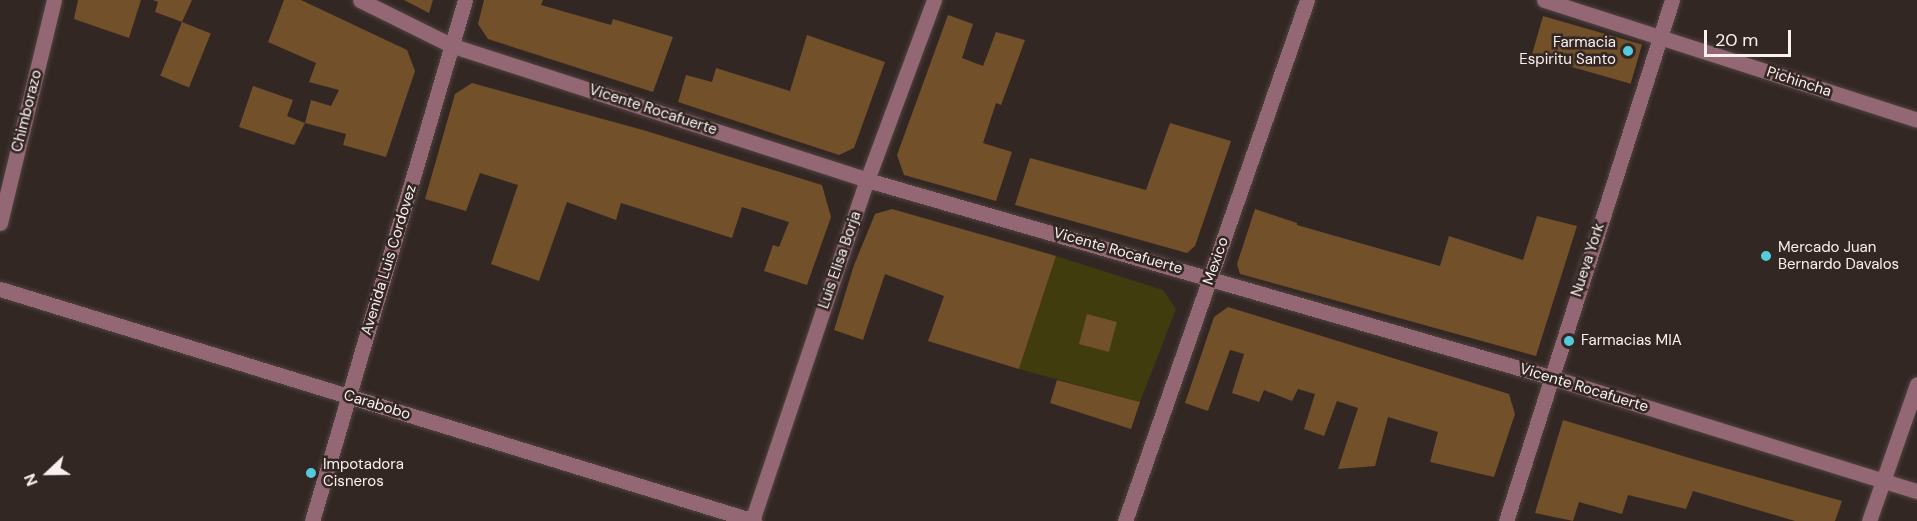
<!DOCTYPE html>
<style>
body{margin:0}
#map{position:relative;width:1917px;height:521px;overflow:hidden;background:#332724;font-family:"DM Sans",sans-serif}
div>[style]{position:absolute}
.green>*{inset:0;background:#413c0d}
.building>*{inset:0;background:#71502a;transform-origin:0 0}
.roads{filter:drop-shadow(0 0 2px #4f4340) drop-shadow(0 0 2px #4f4340)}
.minor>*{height:15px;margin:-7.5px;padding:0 7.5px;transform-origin:7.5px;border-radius:7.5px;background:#936774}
.dots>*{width:16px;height:16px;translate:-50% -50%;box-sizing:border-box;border:3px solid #332724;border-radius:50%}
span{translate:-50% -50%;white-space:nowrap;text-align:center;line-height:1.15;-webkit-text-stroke:5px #332724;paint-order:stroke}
.poi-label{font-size:15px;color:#faf1ef}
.right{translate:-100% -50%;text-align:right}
.left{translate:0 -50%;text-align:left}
.street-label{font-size:15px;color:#faf1ef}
.north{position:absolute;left:18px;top:443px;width:60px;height:60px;-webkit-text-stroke:4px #332724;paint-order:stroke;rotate:248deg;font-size:16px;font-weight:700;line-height:24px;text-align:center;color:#faf1ef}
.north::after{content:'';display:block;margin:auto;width:21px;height:27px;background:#faf1ef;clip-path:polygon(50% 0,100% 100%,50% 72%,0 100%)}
.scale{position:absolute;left:1704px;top:30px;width:87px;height:27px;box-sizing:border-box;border:3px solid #faf1ef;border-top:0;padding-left:8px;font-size:18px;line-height:21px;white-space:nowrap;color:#faf1ef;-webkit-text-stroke:4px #332724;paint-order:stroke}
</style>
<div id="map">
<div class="green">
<i style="clip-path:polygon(1056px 256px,1163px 290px,1176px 309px,1140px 402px,1019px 369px)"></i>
</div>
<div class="building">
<i style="clip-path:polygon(78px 0,141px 0,129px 38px,74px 19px)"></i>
<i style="clip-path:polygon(153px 0,192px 0,182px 22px,155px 12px,158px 2px)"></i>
<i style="clip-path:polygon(284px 0,301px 0,407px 50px,415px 71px,386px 157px,343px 145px,346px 134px,305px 123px,311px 100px,331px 106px,339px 90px,309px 82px,316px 63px,268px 42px)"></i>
<i style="clip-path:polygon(404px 0,433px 0,429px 13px)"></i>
<i style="clip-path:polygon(484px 0,543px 0,541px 5px,611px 25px,613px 19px,673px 37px,653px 92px,488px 39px,478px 24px)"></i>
<i style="clip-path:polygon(948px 15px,973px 24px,962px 58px,983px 66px,996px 32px,1025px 40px,1001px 105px,996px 103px,983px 143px,1012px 152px,996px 201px,904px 175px,897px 155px)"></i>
<i style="left:1543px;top:16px;width:103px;height:41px;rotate:16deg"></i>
<i style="left:182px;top:22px;width:31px;height:58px;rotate:22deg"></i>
<i style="clip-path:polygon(807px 35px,885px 62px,854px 148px,839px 155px,678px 102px,686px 75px,712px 82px,716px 68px,790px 91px)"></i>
<i style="clip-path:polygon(472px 83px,643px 130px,822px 185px,831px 217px,807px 285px,764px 271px,773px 245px,779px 247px,789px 222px,742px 207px,732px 238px,621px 203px,616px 220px,567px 202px,539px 281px,491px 264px,518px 185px,480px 173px,466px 211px,425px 199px,455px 94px)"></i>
<i style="clip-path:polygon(253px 86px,293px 100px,287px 116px,305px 123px,294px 145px,239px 127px)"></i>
<i style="clip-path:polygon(1170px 123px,1231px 141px,1195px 246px,1187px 253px,1015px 205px,1030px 158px,1146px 190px)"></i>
<i style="clip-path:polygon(892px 209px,1056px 256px,1019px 369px,928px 341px,944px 296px,885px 274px,863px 340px,834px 330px,854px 265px,875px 214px)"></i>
<i style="clip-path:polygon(1255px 209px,1297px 223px,1297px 225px,1440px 266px,1449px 236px,1523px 260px,1537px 216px,1577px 226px,1536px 356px,1240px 274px,1237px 264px)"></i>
<i style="clip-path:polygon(1228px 307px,1509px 394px,1515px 414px,1494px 477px,1430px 462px,1438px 432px,1388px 417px,1375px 466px,1338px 469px,1358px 408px,1337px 401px,1324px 436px,1304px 429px,1315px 394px,1298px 389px,1292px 401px,1264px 390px,1259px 402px,1232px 393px,1244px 354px,1230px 350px,1208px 411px,1185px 403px,1214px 317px)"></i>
<i style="left:1087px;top:314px;width:31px;height:31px;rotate:15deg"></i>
<i style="clip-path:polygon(1057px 380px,1140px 402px,1131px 429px,1050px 403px)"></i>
<i style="clip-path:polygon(1563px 420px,1703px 462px,1842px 501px,1835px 521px,1795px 521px,1693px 491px,1686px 509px,1628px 495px,1622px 514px,1579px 502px,1573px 521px,1535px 513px)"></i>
</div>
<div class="roads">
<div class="minor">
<i style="left:360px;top:0;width:104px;rotate:26.3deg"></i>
<i style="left:453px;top:46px;width:435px;rotate:17.9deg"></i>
<i style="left:867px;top:180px;width:711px;rotate:16.09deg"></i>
<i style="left:1550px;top:377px;width:384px;rotate:17.3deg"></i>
<i style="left:1544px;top:0;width:392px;rotate:17.8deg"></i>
<i style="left:0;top:223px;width:229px;rotate:-76.4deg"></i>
<i style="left:0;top:289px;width:789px;rotate:17.1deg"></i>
<i style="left:312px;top:521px;width:543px;rotate:-73.63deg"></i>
<i style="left:752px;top:521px;width:360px;rotate:-71.4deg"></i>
<i style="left:867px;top:180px;width:192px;rotate:-69.6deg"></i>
<i style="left:1125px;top:521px;width:552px;rotate:-70.74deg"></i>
<i style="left:1506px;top:521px;width:547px;rotate:-72.33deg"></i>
<i style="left:1869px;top:521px;width:145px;rotate:-70.7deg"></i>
</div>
</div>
<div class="dots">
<i style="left:1628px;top:51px;background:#53cbda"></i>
<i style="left:1766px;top:256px;background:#53cbda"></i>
<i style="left:1569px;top:341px;background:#53cbda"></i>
<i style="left:311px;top:473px;background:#53cbda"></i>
</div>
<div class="poi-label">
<span class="right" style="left:1616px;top:51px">Farmacia<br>Espiritu Santo</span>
<span class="left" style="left:1778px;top:256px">Mercado Juan<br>Bernardo Davalos</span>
<span class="left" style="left:1581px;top:341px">Farmacias MIA</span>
<span class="left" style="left:323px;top:473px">Impotadora<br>Cisneros</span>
</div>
<div class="street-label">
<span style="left:1799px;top:82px;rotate:18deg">Pichincha</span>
<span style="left:653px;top:110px;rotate:18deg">Vicente Rocafuerte</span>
<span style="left:27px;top:111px;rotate:-76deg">Chimborazo</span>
<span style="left:1118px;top:251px;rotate:16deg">Vicente Rocafuerte</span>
<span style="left:389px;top:260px;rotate:-73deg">Avenida Luis Cordovez</span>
<span style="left:840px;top:260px;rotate:-71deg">Luis Elisa Borja</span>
<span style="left:1588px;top:260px;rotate:-72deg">Nueva York</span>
<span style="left:1216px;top:261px;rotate:-71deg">Mexico</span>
<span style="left:1584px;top:388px;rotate:17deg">Vicente Rocafuerte</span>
<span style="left:377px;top:405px;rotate:17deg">Carabobo</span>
</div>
<div class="north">N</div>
<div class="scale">20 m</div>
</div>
